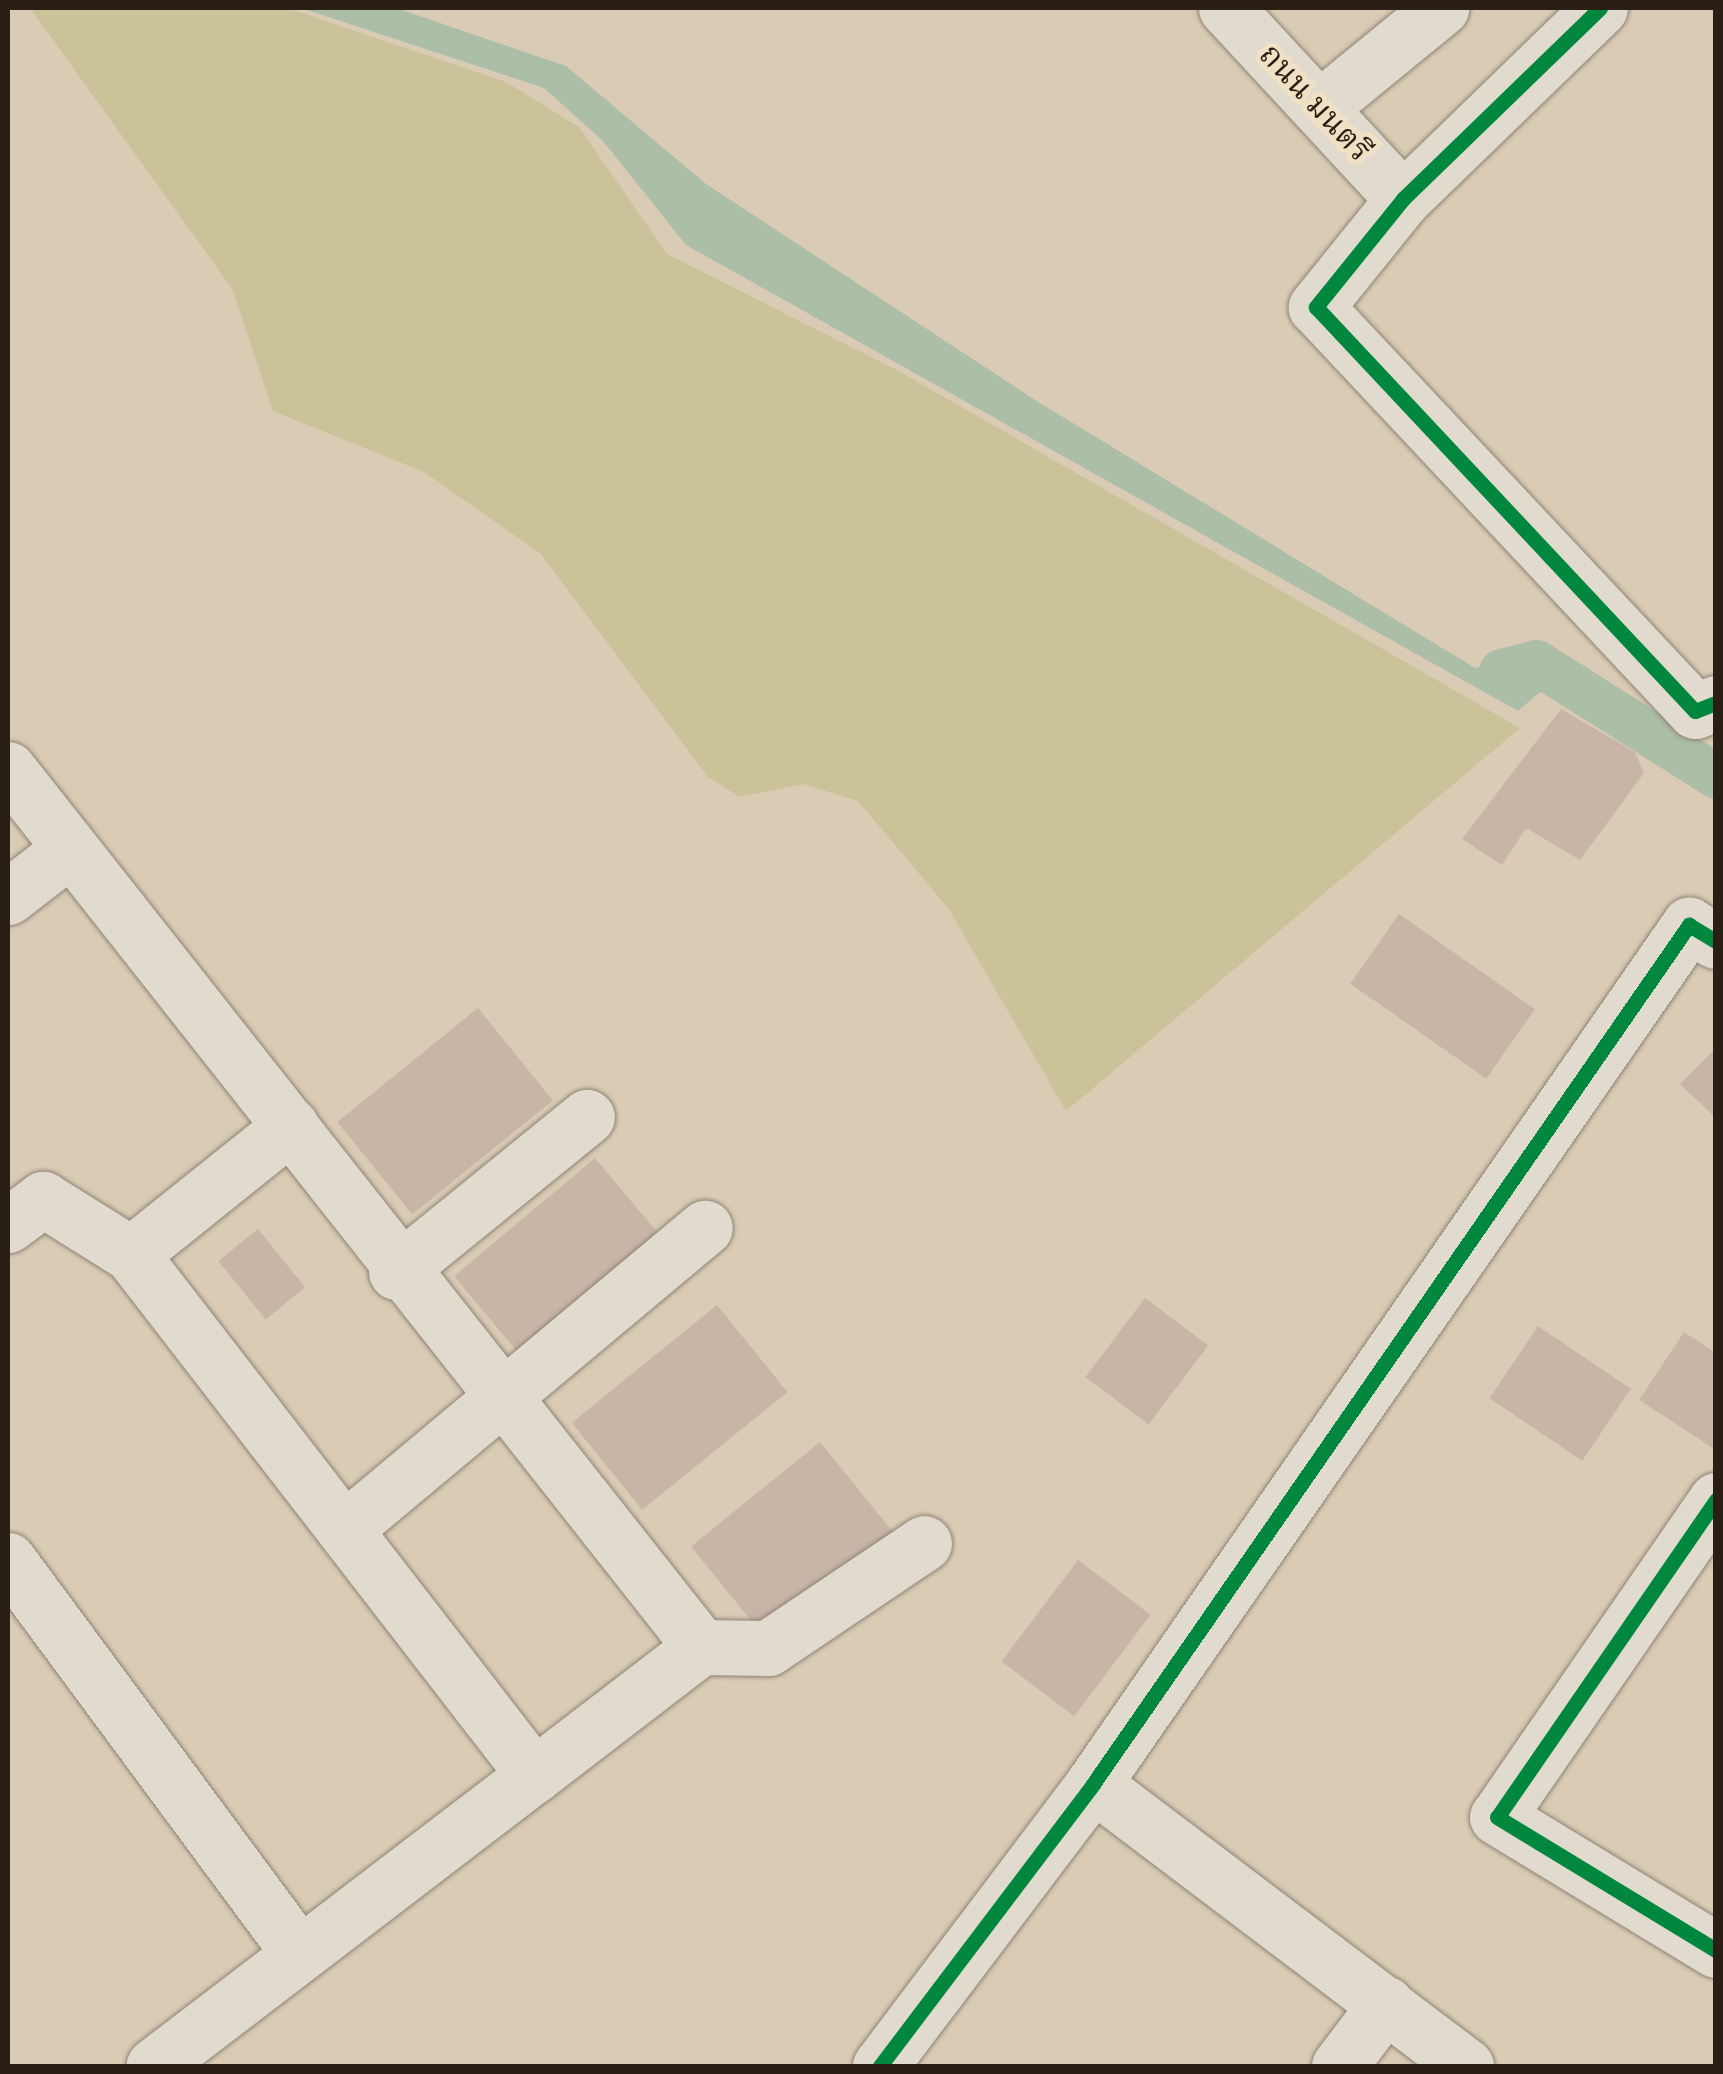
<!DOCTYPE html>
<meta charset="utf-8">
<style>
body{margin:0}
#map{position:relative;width:1723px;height:2074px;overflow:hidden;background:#daccb4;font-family:"IM FELL Double Pica","Noto Serif Thai",serif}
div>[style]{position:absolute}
.green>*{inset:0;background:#cac298}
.water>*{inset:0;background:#acbda8}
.canal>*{height:45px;margin:-22.5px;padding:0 22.5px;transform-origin:22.5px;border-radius:22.5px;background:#acbda8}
.building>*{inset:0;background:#c9b5a6;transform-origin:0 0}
.roads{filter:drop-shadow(0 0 2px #8e8476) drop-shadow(0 0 2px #8e8476)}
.minor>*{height:55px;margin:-27.5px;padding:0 27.5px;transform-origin:27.5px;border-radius:27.5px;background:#e1dace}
.cycleway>*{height:15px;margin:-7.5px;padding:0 7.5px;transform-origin:7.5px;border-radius:7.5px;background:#00873e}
span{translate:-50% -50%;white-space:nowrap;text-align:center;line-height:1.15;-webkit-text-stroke:10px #f1e1c4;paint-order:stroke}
.street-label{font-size:32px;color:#2a1f15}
.frame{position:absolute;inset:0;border:10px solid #2a1f15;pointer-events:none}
</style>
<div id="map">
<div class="green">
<i style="clip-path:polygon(30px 8px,287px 8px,506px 82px,579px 127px,667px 254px,897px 370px,1520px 728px,1066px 1111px,948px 908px,858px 801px,803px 784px,740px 797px,708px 777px,541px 554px,424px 472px,273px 411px,233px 290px)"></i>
</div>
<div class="water">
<i style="clip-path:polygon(301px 8px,396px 8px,566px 66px,706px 184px,1035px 400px,1475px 668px,1543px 641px,1574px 663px,1518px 711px,686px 245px,603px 141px,544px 88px)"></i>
</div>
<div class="canal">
<i style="left:1501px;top:671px;width:36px;rotate:-14deg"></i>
<i style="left:1536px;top:662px;width:213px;rotate:32.3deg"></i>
</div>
<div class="building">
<i style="clip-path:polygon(1561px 709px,1635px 752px,1644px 773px,1580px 860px,1526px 828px,1502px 865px,1462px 839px)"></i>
<i style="left:1399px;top:914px;width:166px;height:85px;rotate:35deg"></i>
<i style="left:478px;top:1008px;width:119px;height:181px;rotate:51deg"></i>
<i style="clip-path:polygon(1716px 1048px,1716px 1118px,1680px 1084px)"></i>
<i style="left:595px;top:1158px;width:119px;height:184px;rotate:50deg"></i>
<i style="left:258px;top:1229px;width:75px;height:51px;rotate:51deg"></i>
<i style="left:1145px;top:1298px;width:79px;height:99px;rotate:37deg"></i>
<i style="left:717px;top:1305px;width:112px;height:187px;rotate:51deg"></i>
<i style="left:1538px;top:1326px;width:112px;height:87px;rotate:34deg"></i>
<i style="clip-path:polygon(1684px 1332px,1716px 1353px,1716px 1450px,1639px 1400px)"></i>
<i style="left:820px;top:1442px;width:117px;height:166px;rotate:51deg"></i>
<i style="left:1078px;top:1560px;width:91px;height:127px;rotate:37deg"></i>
</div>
<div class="roads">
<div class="minor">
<i style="left:1226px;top:8px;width:260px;rotate:47.2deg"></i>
<i style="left:1600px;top:8px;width:274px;rotate:135.9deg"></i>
<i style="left:1403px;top:199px;width:139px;rotate:128.9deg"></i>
<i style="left:1316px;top:307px;width:554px;rotate:46.83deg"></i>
<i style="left:1695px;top:711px;width:22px;rotate:-21deg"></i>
<i style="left:1319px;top:108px;width:158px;rotate:-39.3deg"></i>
<i style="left:8px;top:769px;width:1119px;rotate:51.72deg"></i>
<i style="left:701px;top:1647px;width:210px;rotate:142.5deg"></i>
<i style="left:8px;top:897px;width:72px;rotate:-37.7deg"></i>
<i style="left:8px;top:1225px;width:44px;rotate:-36.6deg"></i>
<i style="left:43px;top:1199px;width:104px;rotate:32deg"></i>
<i style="left:131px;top:1254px;width:659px;rotate:52.28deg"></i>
<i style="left:534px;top:1775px;width:479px;rotate:142.6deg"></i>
<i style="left:131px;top:1254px;width:205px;rotate:-38.7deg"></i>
<i style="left:396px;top:1272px;width:246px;rotate:-39.1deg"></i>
<i style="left:1716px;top:1500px;width:385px;rotate:124.6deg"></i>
<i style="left:1497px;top:1817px;width:256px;rotate:31.3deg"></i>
<i style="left:348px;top:1526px;width:465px;rotate:-39.9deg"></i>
<i style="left:8px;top:1560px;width:490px;rotate:53.5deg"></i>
<i style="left:701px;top:1647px;width:67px;rotate:0.9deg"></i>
<i style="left:768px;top:1648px;width:188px;rotate:-33.9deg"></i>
<i style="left:1093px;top:1784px;width:468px;rotate:37.1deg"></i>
<i style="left:880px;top:2066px;width:353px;rotate:-52.9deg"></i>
<i style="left:1093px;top:1784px;width:1046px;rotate:-55.25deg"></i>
<i style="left:1689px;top:925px;width:31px;rotate:31deg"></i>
<i style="left:1339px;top:2066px;width:78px;rotate:-52.8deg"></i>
</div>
</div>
<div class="cycleway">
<i style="left:1600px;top:8px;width:274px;rotate:135.9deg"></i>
<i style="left:1403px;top:199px;width:139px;rotate:128.9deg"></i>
<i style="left:1316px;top:307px;width:554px;rotate:46.83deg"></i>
<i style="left:1695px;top:711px;width:22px;rotate:-21deg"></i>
<i style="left:1716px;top:1500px;width:385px;rotate:124.6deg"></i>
<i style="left:1497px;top:1817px;width:256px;rotate:31.3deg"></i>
<i style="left:880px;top:2066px;width:353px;rotate:-52.9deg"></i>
<i style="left:1093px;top:1784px;width:1046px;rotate:-55.25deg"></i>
<i style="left:1689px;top:925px;width:31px;rotate:31deg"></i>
</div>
<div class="street-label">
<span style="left:1315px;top:103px;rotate:47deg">ถนน มนตรี</span>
</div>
<div class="frame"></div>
</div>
